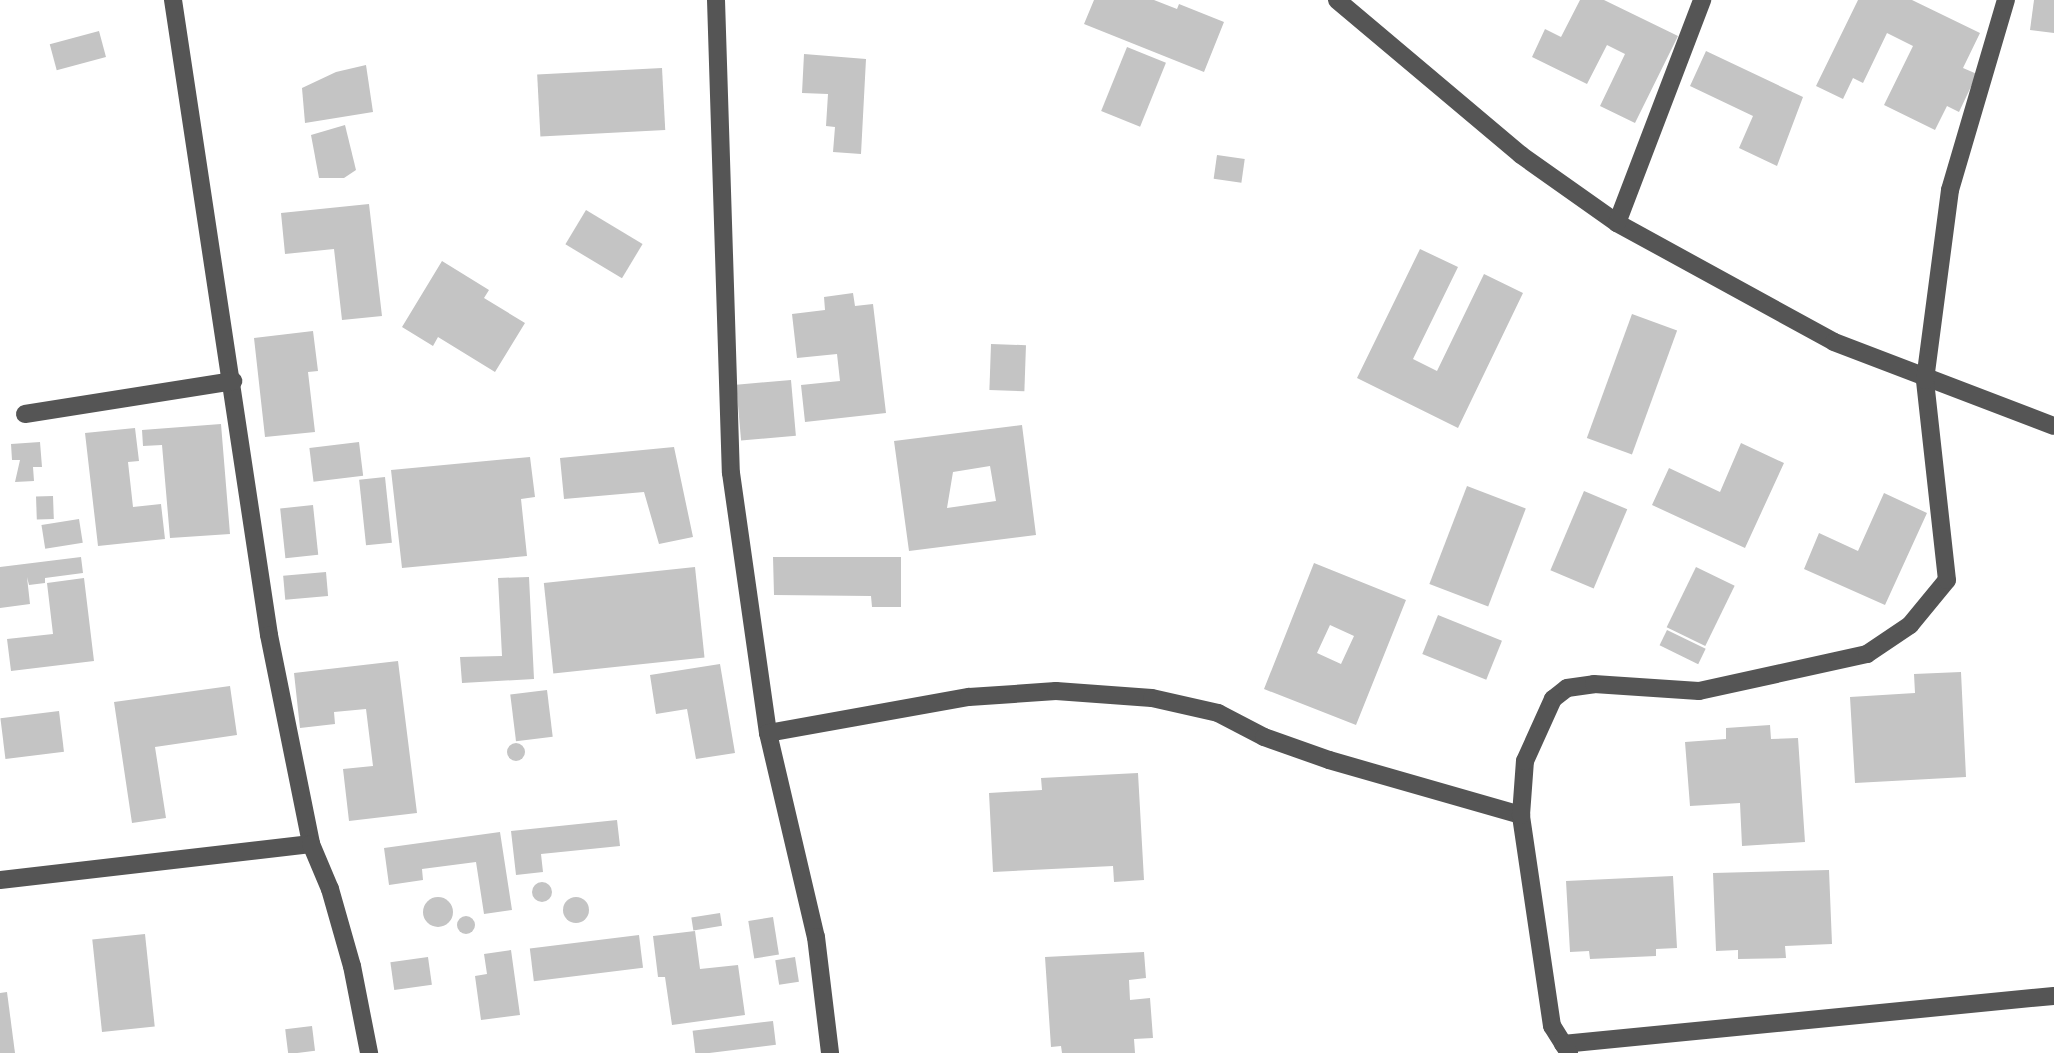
<!DOCTYPE html>
<style>
body{margin:0}
#map{position:relative;width:2054px;height:1053px;overflow:hidden;background:#fff;font-family:"Roboto Condensed",sans-serif}
div>[style]{position:absolute}
.building>*{inset:0;background:#c4c4c4;transform-origin:0 0}
.round{border-radius:50%}
.minor>*{height:18px;margin:-9px;padding:0 9px;transform-origin:9px;border-radius:9px;background:#555}
span{translate:-50% -50%;white-space:nowrap;text-align:center;line-height:1.15;-webkit-text-stroke:7px #fff;paint-order:stroke}
</style>
<div id="map">
<div class="building">
<i style="clip-path:polygon(1094px 0,1154px 0,1177px 9px,1179px 4px,1224px 22px,1204px 72px,1084px 24px)"></i>
<i style="clip-path:polygon(1580px 0,1604px 0,1678px 36px,1635px 123px,1600px 106px,1625px 54px,1607px 45px,1587px 84px,1532px 57px,1545px 29px,1561px 37px)"></i>
<i style="clip-path:polygon(1858px 0,1912px 0,1980px 33px,1963px 68px,1977px 74px,1959px 112px,1947px 106px,1935px 130px,1884px 105px,1913px 46px,1887px 33px,1863px 83px,1853px 78px,1843px 99px,1816px 86px)"></i>
<i style="clip-path:polygon(2034px 0,2054px 0,2054px 33px,2030px 30px)"></i>
<i style="left:99px;top:31px;width:27px;height:51px;rotate:75deg"></i>
<i style="left:1127px;top:47px;width:42px;height:69px;rotate:22deg"></i>
<i style="clip-path:polygon(1706px 51px,1803px 97px,1777px 166px,1739px 148px,1753px 116px,1690px 86px)"></i>
<i style="clip-path:polygon(804px 54px,866px 59px,861px 154px,833px 152px,835px 127px,826px 126px,828px 94px,802px 93px)"></i>
<i style="clip-path:polygon(366px 65px,373px 112px,305px 123px,302px 88px,336px 72px)"></i>
<i style="left:662px;top:68px;width:62px;height:125px;rotate:87deg"></i>
<i style="clip-path:polygon(345px 125px,356px 170px,344px 178px,319px 178px,311px 135px)"></i>
<i style="left:1217px;top:155px;width:28px;height:24px;rotate:8deg"></i>
<i style="clip-path:polygon(369px 204px,382px 316px,342px 320px,334px 249px,285px 254px,281px 213px)"></i>
<i style="left:586px;top:210px;width:66px;height:40px;rotate:31deg"></i>
<i style="clip-path:polygon(1420px 249px,1458px 267px,1413px 359px,1437px 371px,1484px 274px,1523px 293px,1458px 428px,1357px 378px)"></i>
<i style="clip-path:polygon(442px 261px,489px 290px,484px 298px,525px 323px,495px 372px,438px 337px,433px 346px,402px 327px)"></i>
<i style="clip-path:polygon(853px 293px,855px 306px,873px 304px,886px 413px,805px 422px,801px 385px,840px 381px,837px 354px,797px 358px,792px 314px,825px 310px,824px 297px)"></i>
<i style="left:1632px;top:314px;width:48px;height:132px;rotate:20deg"></i>
<i style="clip-path:polygon(313px 331px,318px 371px,308px 372px,315px 432px,265px 437px,254px 338px)"></i>
<i style="left:991px;top:344px;width:35px;height:46px;rotate:2deg"></i>
<i style="left:791px;top:380px;width:56px;height:55px;rotate:85deg"></i>
<i style="clip-path:polygon(221px 424px,230px 534px,170px 538px,162px 445px,143px 446px,142px 430px)"></i>
<i style="clip-path:polygon(evenodd,1022px 425px,1036px 535px,909px 551px,894px 441px,1022px 425px,990px 466px,996px 501px,947px 508px,953px 472px,990px 466px)"></i>
<i style="clip-path:polygon(135px 428px,139px 461px,128px 462px,133px 507px,161px 504px,165px 539px,98px 546px,85px 433px)"></i>
<i style="clip-path:polygon(40px 442px,42px 467px,33px 467px,34px 481px,15px 482px,20px 460px,12px 460px,11px 444px)"></i>
<i style="left:359px;top:442px;width:34px;height:50px;rotate:83deg"></i>
<i style="clip-path:polygon(1741px 443px,1784px 463px,1745px 548px,1652px 505px,1669px 468px,1720px 492px)"></i>
<i style="clip-path:polygon(674px 447px,693px 537px,659px 544px,644px 492px,564px 499px,560px 458px)"></i>
<i style="clip-path:polygon(530px 457px,535px 497px,521px 499px,527px 556px,402px 568px,391px 470px)"></i>
<i style="left:385px;top:477px;width:66px;height:26px;rotate:84deg"></i>
<i style="left:1467px;top:486px;width:63px;height:105px;rotate:21deg"></i>
<i style="left:1584px;top:491px;width:47px;height:86px;rotate:23deg"></i>
<i style="clip-path:polygon(1884px 493px,1927px 513px,1885px 605px,1804px 569px,1819px 533px,1858px 551px)"></i>
<i style="left:53px;top:496px;width:23px;height:17px;rotate:88deg"></i>
<i style="left:313px;top:505px;width:50px;height:33px;rotate:84deg"></i>
<i style="left:79px;top:519px;width:24px;height:38px;rotate:81deg"></i>
<i style="clip-path:polygon(81px 557px,83px 573px,45px 578px,45px 583px,29px 585px,27px 577px,30px 604px,0 608px,0 567px)"></i>
<i style="clip-path:polygon(773px 557px,901px 557px,901px 607px,872px 607px,871px 596px,774px 595px)"></i>
<i style="clip-path:polygon(evenodd,1314px 563px,1406px 600px,1356px 725px,1264px 689px,1314px 563px,1330px 625px,1354px 636px,1341px 664px,1317px 653px,1330px 625px)"></i>
<i style="left:695px;top:567px;width:91px;height:152px;rotate:84deg"></i>
<i style="left:1696px;top:567px;width:43px;height:67px;rotate:26deg"></i>
<i style="left:326px;top:572px;width:24px;height:43px;rotate:85deg"></i>
<i style="clip-path:polygon(529px 577px,534px 679px,462px 683px,460px 657px,502px 656px,498px 578px)"></i>
<i style="clip-path:polygon(84px 578px,94px 661px,11px 671px,7px 639px,53px 634px,47px 583px)"></i>
<i style="left:1438px;top:615px;width:69px;height:42px;rotate:22deg"></i>
<i style="left:1667px;top:630px;width:43px;height:17px;rotate:26deg"></i>
<i style="clip-path:polygon(398px 661px,417px 813px,349px 821px,343px 769px,373px 766px,366px 709px,334px 712px,335px 724px,300px 728px,294px 673px)"></i>
<i style="clip-path:polygon(720px 664px,735px 753px,696px 759px,687px 709px,656px 714px,650px 675px)"></i>
<i style="clip-path:polygon(1961px 672px,1966px 777px,1855px 783px,1850px 697px,1915px 693px,1914px 674px)"></i>
<i style="clip-path:polygon(230px 686px,237px 735px,155px 747px,166px 818px,132px 823px,114px 702px)"></i>
<i style="left:547px;top:690px;width:47px;height:37px;rotate:83deg"></i>
<i style="left:59px;top:711px;width:41px;height:59px;rotate:83deg"></i>
<i style="clip-path:polygon(1770px 725px,1771px 739px,1798px 738px,1805px 842px,1742px 846px,1740px 803px,1690px 806px,1685px 742px,1726px 739px,1726px 728px)"></i>
<i class="round" style="left:507px;top:743px;width:18px;height:18px"></i>
<i style="clip-path:polygon(1138px 773px,1144px 880px,1114px 882px,1113px 866px,993px 872px,989px 793px,1042px 790px,1041px 778px)"></i>
<i style="clip-path:polygon(617px 820px,620px 846px,541px 854px,543px 872px,516px 875px,511px 831px)"></i>
<i style="clip-path:polygon(500px 832px,512px 910px,484px 914px,476px 862px,422px 869px,423px 880px,389px 885px,384px 848px)"></i>
<i style="clip-path:polygon(1829px 870px,1832px 944px,1785px 946px,1786px 958px,1738px 959px,1738px 950px,1716px 951px,1713px 873px)"></i>
<i style="clip-path:polygon(1673px 876px,1677px 948px,1656px 949px,1656px 956px,1590px 959px,1589px 951px,1570px 952px,1566px 881px)"></i>
<i class="round" style="left:532px;top:882px;width:20px;height:20px"></i>
<i class="round" style="left:563px;top:897px;width:26px;height:26px"></i>
<i class="round" style="left:423px;top:897px;width:30px;height:30px"></i>
<i style="left:720px;top:913px;width:13px;height:29px;rotate:81deg"></i>
<i class="round" style="left:457px;top:916px;width:18px;height:18px"></i>
<i style="left:773px;top:917px;width:38px;height:25px;rotate:81deg"></i>
<i style="clip-path:polygon(695px 931px,700px 969px,738px 965px,745px 1015px,672px 1025px,665px 977px,658px 977px,653px 936px)"></i>
<i style="left:145px;top:934px;width:93px;height:53px;rotate:84deg"></i>
<i style="left:639px;top:935px;width:33px;height:110px;rotate:83deg"></i>
<i style="clip-path:polygon(511px 950px,520px 1015px,481px 1020px,475px 976px,487px 974px,484px 954px)"></i>
<i style="clip-path:polygon(1144px 952px,1146px 978px,1129px 980px,1130px 1000px,1150px 998px,1153px 1038px,1134px 1039px,1135px 1053px,1062px 1053px,1061px 1046px,1051px 1047px,1045px 957px)"></i>
<i style="left:428px;top:957px;width:28px;height:38px;rotate:82deg"></i>
<i style="left:795px;top:957px;width:25px;height:20px;rotate:81deg"></i>
<i style="clip-path:polygon(7px 992px,15px 1053px,0 1053px,0 993px)"></i>
<i style="left:773px;top:1021px;width:24px;height:81px;rotate:83deg"></i>
<i style="left:312px;top:1026px;width:25px;height:27px;rotate:83deg"></i>
</div>
<div class="minor">
<i style="left:173px;top:0;width:642px;rotate:81.4deg"></i>
<i style="left:269px;top:635px;width:213px;rotate:78.6deg"></i>
<i style="left:716px;top:0;width:473px;rotate:88.2deg"></i>
<i style="left:731px;top:473px;width:263px;rotate:81.9deg"></i>
<i style="left:768px;top:733px;width:210px;rotate:76.8deg"></i>
<i style="left:816px;top:937px;width:117px;rotate:83.1deg"></i>
<i style="left:1337px;top:0;width:241px;rotate:40.1deg"></i>
<i style="left:1521px;top:155px;width:118px;rotate:35.3deg"></i>
<i style="left:1617px;top:223px;width:247px;rotate:28.7deg"></i>
<i style="left:1834px;top:342px;width:235px;rotate:20.9deg"></i>
<i style="left:1617px;top:223px;width:239px;rotate:-69.1deg"></i>
<i style="left:25px;top:414px;width:211px;rotate:-9deg"></i>
<i style="left:768px;top:733px;width:204px;rotate:-10.2deg"></i>
<i style="left:969px;top:697px;width:87px;rotate:-3.9deg"></i>
<i style="left:1056px;top:691px;width:96px;rotate:4.2deg"></i>
<i style="left:1152px;top:698px;width:68px;rotate:12.8deg"></i>
<i style="left:1218px;top:713px;width:52px;rotate:27.6deg"></i>
<i style="left:1264px;top:737px;width:69px;rotate:19.5deg"></i>
<i style="left:1329px;top:760px;width:200px;rotate:16deg"></i>
<i style="left:0;top:880px;width:313px;rotate:-6.6deg"></i>
<i style="left:311px;top:844px;width:49px;rotate:67.1deg"></i>
<i style="left:330px;top:889px;width:80px;rotate:74.1deg"></i>
<i style="left:352px;top:966px;width:89px;rotate:78.9deg"></i>
<i style="left:1563px;top:1044px;width:493px;rotate:-5.6deg"></i>
<i style="left:1569px;top:1053px;width:32px;rotate:-122deg"></i>
<i style="left:1552px;top:1026px;width:213px;rotate:-98.4deg"></i>
<i style="left:1521px;top:815px;width:54px;rotate:-85.8deg"></i>
<i style="left:1525px;top:761px;width:68px;rotate:-65.7deg"></i>
<i style="left:1553px;top:699px;width:18px;rotate:-38deg"></i>
<i style="left:1567px;top:688px;width:27px;rotate:-8deg"></i>
<i style="left:1594px;top:684px;width:105px;rotate:3.8deg"></i>
<i style="left:1699px;top:691px;width:172px;rotate:-12.4deg"></i>
<i style="left:1867px;top:654px;width:52px;rotate:-34deg"></i>
<i style="left:1910px;top:625px;width:58px;rotate:-50.6deg"></i>
<i style="left:1947px;top:580px;width:201px;rotate:-96.3deg"></i>
<i style="left:1925px;top:380px;width:192px;rotate:-82.5deg"></i>
<i style="left:1950px;top:190px;width:198px;rotate:-73.6deg"></i>
</div>
</div>
